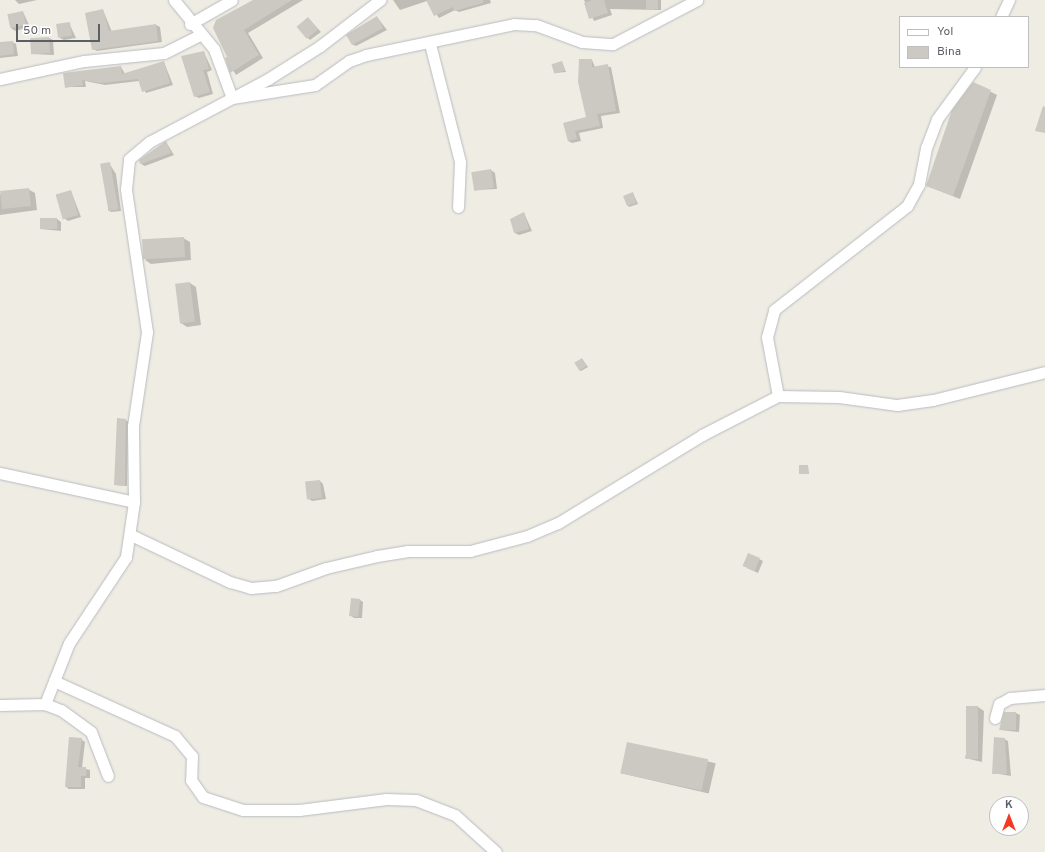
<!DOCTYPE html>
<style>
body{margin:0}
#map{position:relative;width:1045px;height:852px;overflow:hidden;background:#efece3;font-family:Overpass,sans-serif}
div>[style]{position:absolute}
.shadow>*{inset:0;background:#0003;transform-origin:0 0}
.building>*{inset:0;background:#ccc9c2;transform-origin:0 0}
.roads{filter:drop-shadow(0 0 1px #b8bbc0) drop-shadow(0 0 1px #b8bbc0)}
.street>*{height:11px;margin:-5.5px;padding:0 5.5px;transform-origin:5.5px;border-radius:5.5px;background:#fff}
span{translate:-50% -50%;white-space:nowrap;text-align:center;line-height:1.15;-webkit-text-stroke:4px #fff;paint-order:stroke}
.legend{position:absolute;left:899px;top:16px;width:130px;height:52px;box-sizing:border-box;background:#fff;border:1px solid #bdbfc1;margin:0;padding:5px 7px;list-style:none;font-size:12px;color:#5b5f65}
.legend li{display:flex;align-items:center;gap:8px;height:20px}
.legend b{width:20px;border:1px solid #bdbfc1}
.north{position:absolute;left:989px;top:796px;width:40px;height:40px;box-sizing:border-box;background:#fff;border:1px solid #bdbfc1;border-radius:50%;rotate:0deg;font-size:11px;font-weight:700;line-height:16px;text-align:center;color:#5b5f65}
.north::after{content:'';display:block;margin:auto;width:14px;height:18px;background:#f53822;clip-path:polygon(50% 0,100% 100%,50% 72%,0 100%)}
.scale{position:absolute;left:16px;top:24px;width:84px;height:18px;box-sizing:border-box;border:2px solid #5b5f65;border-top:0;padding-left:5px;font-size:12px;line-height:14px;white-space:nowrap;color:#5b5f65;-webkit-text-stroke:3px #fff;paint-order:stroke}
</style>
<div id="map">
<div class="shadow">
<i style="clip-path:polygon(15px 0,37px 0,19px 4px)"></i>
<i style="clip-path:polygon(255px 0,303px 0,248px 33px,263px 58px,236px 75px,226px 59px)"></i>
<i style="clip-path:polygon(393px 0,490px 0,491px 3px,459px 12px,455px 10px,439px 18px,427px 1px,400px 10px)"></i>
<i style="clip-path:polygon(584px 0,661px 0,661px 10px,610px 9px,612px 15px,594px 21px)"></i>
<i style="clip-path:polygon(103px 10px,112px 32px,156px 25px,160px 27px,162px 42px,97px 51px,93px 49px,87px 14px)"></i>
<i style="clip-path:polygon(23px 12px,30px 27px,15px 31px,11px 28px)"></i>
<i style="clip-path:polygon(377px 17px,387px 30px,356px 46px,352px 44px)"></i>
<i style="clip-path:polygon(308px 18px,321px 32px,310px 40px,307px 37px)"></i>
<i style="clip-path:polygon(69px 23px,76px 38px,64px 40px,60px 38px)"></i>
<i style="clip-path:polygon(49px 38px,53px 40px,54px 55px,32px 54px)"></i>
<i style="clip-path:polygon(12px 42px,16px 44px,18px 56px,0 58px,0 43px)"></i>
<i style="clip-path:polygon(204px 52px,212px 70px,207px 72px,213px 94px,199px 98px,195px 96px)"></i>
<i style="clip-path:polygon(592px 60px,595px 67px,611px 67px,620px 113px,601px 116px,603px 128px,579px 133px,581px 141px,572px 143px,568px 141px,565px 123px,587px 118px)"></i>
<i style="clip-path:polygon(164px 62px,173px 85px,146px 93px,139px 81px,105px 85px,85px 81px,86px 87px,66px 87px,64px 74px,121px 67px,125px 74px)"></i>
<i style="clip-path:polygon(562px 62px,566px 72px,555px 73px)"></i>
<i style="clip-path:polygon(973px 83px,997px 95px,960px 199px,927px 186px)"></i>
<i style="clip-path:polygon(166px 142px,174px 155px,145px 166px,141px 164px)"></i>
<i style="clip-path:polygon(109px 163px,116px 174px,121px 211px,111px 212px,108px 210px)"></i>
<i style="clip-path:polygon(491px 170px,495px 173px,497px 189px,475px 190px)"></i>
<i style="clip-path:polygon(28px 189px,35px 193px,37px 210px,0 215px,0 194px)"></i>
<i style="clip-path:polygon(71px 191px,81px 217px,68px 221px,64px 218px)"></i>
<i style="clip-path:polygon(633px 193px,638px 204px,629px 207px,624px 196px)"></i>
<i style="clip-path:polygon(524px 213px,532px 231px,519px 235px,515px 233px)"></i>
<i style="clip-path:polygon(57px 219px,61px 222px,61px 231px,41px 229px,41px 220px)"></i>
<i style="clip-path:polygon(183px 238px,190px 242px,191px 260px,151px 264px,145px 260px)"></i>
<i style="clip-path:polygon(190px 283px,196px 287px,201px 325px,187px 327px,181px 323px,176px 285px)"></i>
<i style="clip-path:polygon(582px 359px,588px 367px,581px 371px,579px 370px)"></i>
<i style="clip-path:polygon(118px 419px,128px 421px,127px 486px,115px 485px)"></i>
<i style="clip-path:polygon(808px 466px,809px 474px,800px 473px)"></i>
<i style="clip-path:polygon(320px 481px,323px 484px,326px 499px,312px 501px,309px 499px)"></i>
<i style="clip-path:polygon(759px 559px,763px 561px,758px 573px,747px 568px)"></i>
<i style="clip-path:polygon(360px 600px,363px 602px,362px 618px,354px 618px,350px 615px)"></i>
<i style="clip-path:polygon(978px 707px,984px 711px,982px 762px,965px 758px)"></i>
<i style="clip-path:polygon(1016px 713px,1020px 715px,1019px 732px,1000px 730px)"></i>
<i style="clip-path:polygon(81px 739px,85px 742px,82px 768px,90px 770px,90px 778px,85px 778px,85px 789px,69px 789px,66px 787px)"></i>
<i style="clip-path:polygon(1004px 739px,1008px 741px,1011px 776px,993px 773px)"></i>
<i style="left:628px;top:743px;width:90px;height:31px;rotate:13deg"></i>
</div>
<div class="building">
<i style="clip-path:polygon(253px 0,292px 0,244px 30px,259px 55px,230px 73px,225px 58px,227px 57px,213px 28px,216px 20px)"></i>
<i style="clip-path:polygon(426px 0,483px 0,483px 3px,454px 11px,453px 7px,434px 16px)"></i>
<i style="clip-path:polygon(593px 0,604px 0,608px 13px,589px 19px,584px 3px)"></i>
<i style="left:646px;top:0;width:12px;height:9px"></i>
<i style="clip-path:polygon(103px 9px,109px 31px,156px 24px,158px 41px,92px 50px,85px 13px)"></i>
<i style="left:23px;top:11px;width:14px;height:16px;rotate:78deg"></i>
<i style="clip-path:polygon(377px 16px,383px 28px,352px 45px,346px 35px)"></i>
<i style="left:308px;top:17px;width:16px;height:15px;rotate:50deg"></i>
<i style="left:70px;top:22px;width:14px;height:14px;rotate:82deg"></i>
<i style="left:49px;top:37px;width:16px;height:19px;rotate:86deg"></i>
<i style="clip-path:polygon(13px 41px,14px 54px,0 56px,0 42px)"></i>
<i style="clip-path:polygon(204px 51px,209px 69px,203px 70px,210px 92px,194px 97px,181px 56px)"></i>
<i style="clip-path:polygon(579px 59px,592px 59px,592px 67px,608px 64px,616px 111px,597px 114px,600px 126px,575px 131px,577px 139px,568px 141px,563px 123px,586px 117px,578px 82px)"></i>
<i style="clip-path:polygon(164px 61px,170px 83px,142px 92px,138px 79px,101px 83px,82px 80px,83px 85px,65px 88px,63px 73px,121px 66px,122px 74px)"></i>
<i style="left:562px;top:61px;width:10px;height:11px;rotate:73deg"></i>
<i style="clip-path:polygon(973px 82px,991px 90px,953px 196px,926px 186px,952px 110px)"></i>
<i style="clip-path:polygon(1043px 106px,1045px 107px,1045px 133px,1035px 131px)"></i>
<i style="clip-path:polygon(166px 141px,171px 153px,140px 164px,139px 160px)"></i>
<i style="left:110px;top:162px;width:48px;height:10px;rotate:80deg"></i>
<i style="left:491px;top:169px;width:19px;height:20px;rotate:81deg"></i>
<i style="left:29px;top:188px;width:18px;height:29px;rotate:84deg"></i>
<i style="left:71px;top:190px;width:26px;height:16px;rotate:74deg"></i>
<i style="clip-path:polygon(633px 192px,636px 203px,627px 206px,623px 196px)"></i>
<i style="clip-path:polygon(524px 212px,529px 229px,514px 233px,510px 219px)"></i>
<i style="left:57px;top:218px;width:11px;height:17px;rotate:90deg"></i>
<i style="left:184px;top:237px;width:20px;height:42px;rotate:87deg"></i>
<i style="left:190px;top:282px;width:40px;height:15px;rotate:83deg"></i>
<i style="left:582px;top:358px;width:9px;height:9px;rotate:58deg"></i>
<i style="clip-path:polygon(117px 418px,126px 419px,125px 486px,114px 485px)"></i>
<i style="left:799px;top:465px;width:9px;height:9px"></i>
<i style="left:320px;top:480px;width:18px;height:15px;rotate:84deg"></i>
<i style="left:748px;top:553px;width:13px;height:14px;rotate:23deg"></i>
<i style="left:351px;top:598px;width:9px;height:18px;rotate:6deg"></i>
<i style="left:966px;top:706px;width:12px;height:53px"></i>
<i style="clip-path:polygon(1004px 712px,1016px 712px,1016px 730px,999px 730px)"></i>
<i style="clip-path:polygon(69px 737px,82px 738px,78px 767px,86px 767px,86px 776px,81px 776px,81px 787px,65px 787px)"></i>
<i style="clip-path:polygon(994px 737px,1005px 738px,1007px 774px,992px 774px)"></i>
<i style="left:627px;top:742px;width:83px;height:32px;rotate:12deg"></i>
</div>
<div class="roads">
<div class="street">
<i style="left:174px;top:0;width:63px;rotate:50.8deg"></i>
<i style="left:214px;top:49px;width:52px;rotate:69.8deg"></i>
<i style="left:232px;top:98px;width:84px;rotate:-8.9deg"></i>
<i style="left:315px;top:85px;width:42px;rotate:-35.2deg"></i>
<i style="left:349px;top:61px;width:18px;rotate:-19deg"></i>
<i style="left:366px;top:55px;width:151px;rotate:-11.8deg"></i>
<i style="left:514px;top:24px;width:22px;rotate:3deg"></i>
<i style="left:536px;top:25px;width:49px;rotate:20.3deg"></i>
<i style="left:582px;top:42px;width:31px;rotate:4deg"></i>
<i style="left:613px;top:44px;width:95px;rotate:-27.6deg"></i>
<i style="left:1001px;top:17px;width:19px;rotate:-65deg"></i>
<i style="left:190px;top:24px;width:48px;rotate:-29.7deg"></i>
<i style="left:430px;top:44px;width:122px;rotate:75.7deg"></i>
<i style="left:460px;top:162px;width:45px;rotate:92.5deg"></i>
<i style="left:0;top:79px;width:86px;rotate:-12.1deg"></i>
<i style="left:84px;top:61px;width:80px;rotate:-5.7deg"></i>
<i style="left:164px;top:53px;width:42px;rotate:-26.6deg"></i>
<i style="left:778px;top:396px;width:60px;rotate:-100.6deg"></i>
<i style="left:767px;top:337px;width:28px;rotate:-75deg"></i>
<i style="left:774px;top:310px;width:169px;rotate:-38deg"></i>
<i style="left:907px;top:206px;width:25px;rotate:-61deg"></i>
<i style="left:919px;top:184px;width:37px;rotate:-79deg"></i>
<i style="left:926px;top:148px;width:31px;rotate:-69deg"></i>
<i style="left:937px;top:119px;width:64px;rotate:-53.8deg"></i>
<i style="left:0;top:473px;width:137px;rotate:12.2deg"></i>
<i style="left:134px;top:502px;width:56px;rotate:98.3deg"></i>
<i style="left:126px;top:557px;width:103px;rotate:123.5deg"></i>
<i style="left:69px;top:643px;width:66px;rotate:111.5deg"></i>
<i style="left:45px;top:704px;width:45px;rotate:178.7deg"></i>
<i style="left:134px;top:502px;width:76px;rotate:-90.8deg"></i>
<i style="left:133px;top:426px;width:95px;rotate:-81.5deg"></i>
<i style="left:147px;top:332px;width:145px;rotate:-98.4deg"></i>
<i style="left:126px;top:189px;width:30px;rotate:-84deg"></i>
<i style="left:129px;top:159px;width:26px;rotate:-40deg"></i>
<i style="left:149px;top:142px;width:135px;rotate:-27.9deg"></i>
<i style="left:268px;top:79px;width:62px;rotate:-32.4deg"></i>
<i style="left:320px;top:46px;width:76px;rotate:-37.5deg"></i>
<i style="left:131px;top:535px;width:110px;rotate:25.4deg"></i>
<i style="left:230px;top:582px;width:22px;rotate:16deg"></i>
<i style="left:251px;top:588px;width:25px;rotate:-5deg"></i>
<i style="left:276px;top:586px;width:53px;rotate:-19.8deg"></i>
<i style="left:326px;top:568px;width:52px;rotate:-13.2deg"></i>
<i style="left:377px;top:556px;width:30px;rotate:-9deg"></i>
<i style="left:407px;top:551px;width:63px"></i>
<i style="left:470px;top:551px;width:59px;rotate:-14.7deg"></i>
<i style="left:527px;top:536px;width:34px;rotate:-23deg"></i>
<i style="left:558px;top:523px;width:169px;rotate:-31.4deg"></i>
<i style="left:702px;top:435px;width:85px;rotate:-27.2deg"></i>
<i style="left:778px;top:396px;width:61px;rotate:0.9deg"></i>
<i style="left:839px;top:397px;width:59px;rotate:7.9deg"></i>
<i style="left:897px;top:405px;width:36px;rotate:-8deg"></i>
<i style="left:933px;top:400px;width:115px;rotate:-14deg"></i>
<i style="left:54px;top:681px;width:133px;rotate:24.4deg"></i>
<i style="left:175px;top:736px;width:26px;rotate:50deg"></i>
<i style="left:192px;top:756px;width:24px;rotate:92deg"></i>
<i style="left:191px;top:780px;width:21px;rotate:55deg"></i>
<i style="left:203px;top:797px;width:42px;rotate:18deg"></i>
<i style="left:243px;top:810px;width:56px"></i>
<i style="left:299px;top:810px;width:88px;rotate:-7.2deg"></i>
<i style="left:386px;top:799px;width:30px;rotate:2deg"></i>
<i style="left:416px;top:800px;width:42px;rotate:21deg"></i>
<i style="left:455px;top:815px;width:55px;rotate:42.1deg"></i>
<i style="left:45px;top:704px;width:17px;rotate:21deg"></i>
<i style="left:61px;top:710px;width:37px;rotate:36deg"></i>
<i style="left:91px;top:732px;width:47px;rotate:68.9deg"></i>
<i style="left:995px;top:718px;width:15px;rotate:-74deg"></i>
<i style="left:999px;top:704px;width:13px;rotate:-29deg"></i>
<i style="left:1010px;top:698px;width:35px;rotate:-5deg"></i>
</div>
</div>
<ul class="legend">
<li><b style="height:5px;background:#fff"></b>Yol</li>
<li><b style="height:11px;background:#ccc9c2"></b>Bina</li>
</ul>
<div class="north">K</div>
<div class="scale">50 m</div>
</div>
